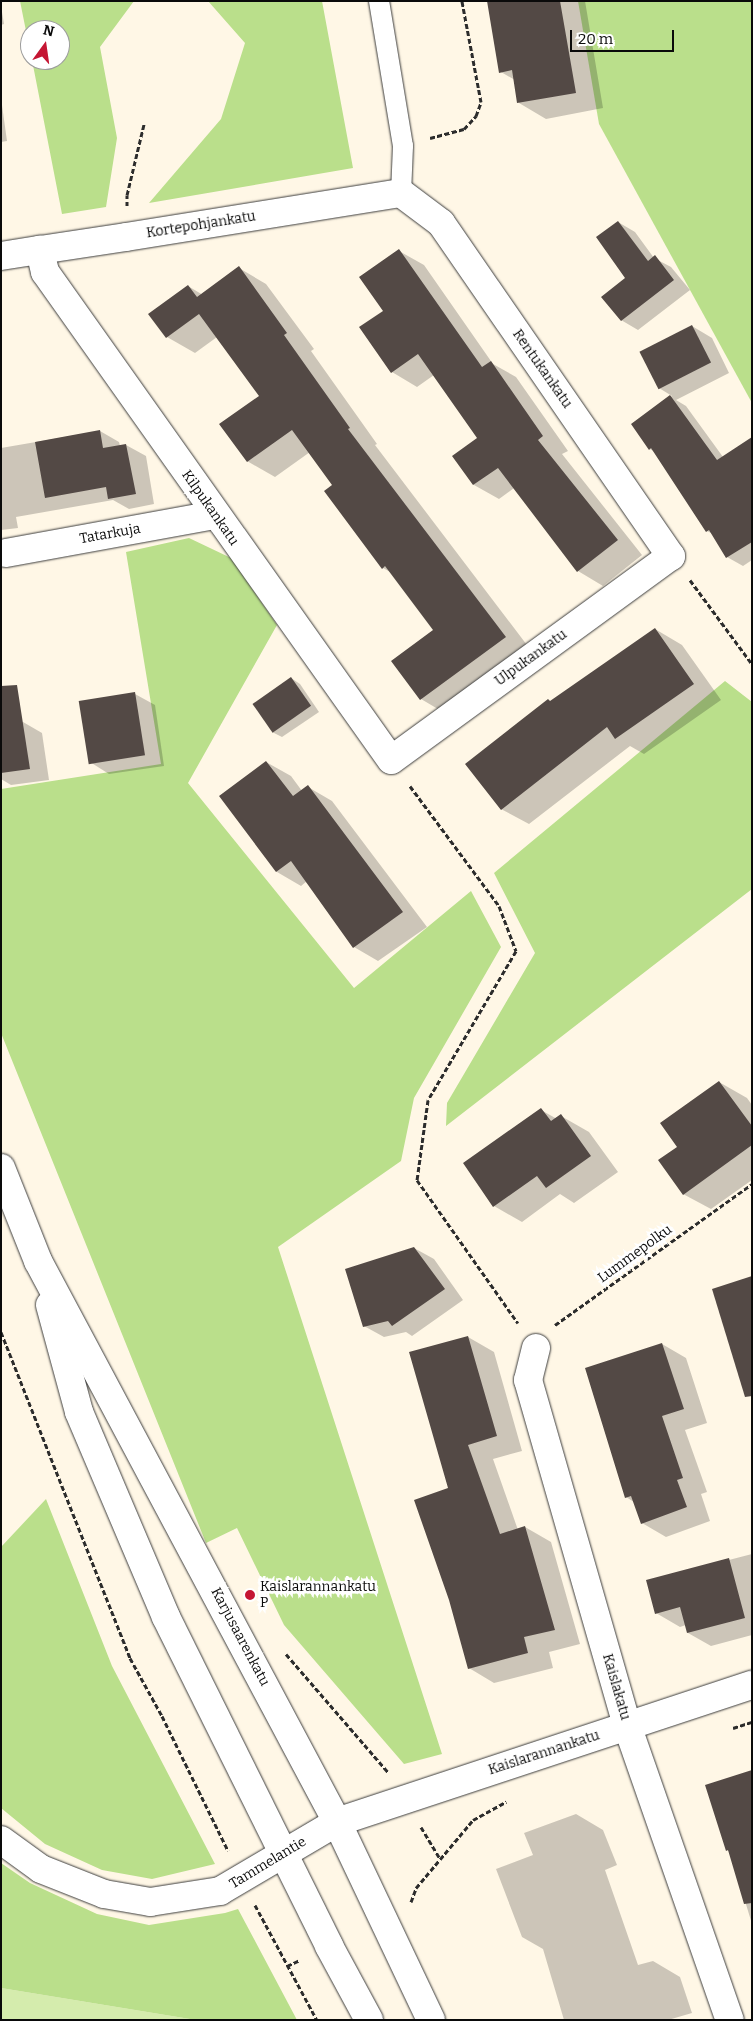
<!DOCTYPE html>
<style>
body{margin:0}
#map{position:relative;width:753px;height:2021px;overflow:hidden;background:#fff7e6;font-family:Bitter,serif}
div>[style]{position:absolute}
.green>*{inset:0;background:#d5ecad}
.forest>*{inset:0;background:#badf8b}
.shadow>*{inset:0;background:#0003}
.building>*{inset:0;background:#534945;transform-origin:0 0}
.path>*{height:3px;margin-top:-1.5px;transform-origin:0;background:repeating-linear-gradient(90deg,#2c2c2c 0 5px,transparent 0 7.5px)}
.roads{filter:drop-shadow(0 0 1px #3d3d3d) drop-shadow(0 0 1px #3d3d3d)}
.service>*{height:20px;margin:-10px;padding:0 10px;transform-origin:10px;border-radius:10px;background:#fff}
.minor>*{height:28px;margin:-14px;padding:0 14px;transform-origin:14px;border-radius:14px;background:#fff}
.tertiary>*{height:28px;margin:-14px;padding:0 14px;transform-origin:14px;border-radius:14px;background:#fff}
.dots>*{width:14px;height:14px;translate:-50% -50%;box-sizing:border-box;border:2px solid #fff;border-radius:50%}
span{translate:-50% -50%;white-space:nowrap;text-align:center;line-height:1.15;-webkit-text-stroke:5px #fff;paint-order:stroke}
.street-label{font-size:14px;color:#0a0a0a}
.poi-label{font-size:14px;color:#0a0a0a}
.left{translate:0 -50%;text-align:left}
.frame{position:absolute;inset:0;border:2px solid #0a0a0a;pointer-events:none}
.north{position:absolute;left:20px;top:20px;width:50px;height:50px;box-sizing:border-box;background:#fff;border:1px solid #9d9d9d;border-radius:50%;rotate:14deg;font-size:14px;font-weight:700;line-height:20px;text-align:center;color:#0a0a0a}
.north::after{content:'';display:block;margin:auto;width:18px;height:22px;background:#c51633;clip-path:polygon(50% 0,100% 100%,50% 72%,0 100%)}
.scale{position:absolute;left:570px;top:30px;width:104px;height:22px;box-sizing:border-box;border:2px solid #0a0a0a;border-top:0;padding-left:6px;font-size:15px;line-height:18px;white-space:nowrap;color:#0a0a0a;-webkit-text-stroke:4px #fff;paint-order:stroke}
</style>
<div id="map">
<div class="green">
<i style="clip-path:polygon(1px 1988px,196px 2020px,1px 2020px)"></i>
</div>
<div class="forest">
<i style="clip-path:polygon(20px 1px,134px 1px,100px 47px,117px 138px,106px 207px,62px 214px,32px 60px,60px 60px,60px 30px,30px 30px,30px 51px)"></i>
<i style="clip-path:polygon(208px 1px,322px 1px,353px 168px,149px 203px,221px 119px,245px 43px)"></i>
<i style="clip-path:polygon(578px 1px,752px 1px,752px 403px,599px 124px)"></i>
<i style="clip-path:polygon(189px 538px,231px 558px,277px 625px,188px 783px,354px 988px,471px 891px,501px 947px,414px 1098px,401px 1161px,278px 1247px,442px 1754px,404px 1764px,284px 1625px,237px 1528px,206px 1543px,1px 1033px,1px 789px,161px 764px,126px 552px)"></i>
<i style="clip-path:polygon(725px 681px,752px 702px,752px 889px,446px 1126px,447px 1103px,535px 953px,494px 873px)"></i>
<i style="clip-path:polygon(46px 1499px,112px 1666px,215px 1864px,152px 1879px,102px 1870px,45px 1844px,1px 1808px,1px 1547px)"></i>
<i style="clip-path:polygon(1px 1863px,30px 1883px,97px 1914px,149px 1925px,225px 1913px,238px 1909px,297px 2020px,196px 2020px,1px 1988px)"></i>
</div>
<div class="shadow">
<i style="clip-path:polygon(498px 1px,585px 1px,603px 108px,546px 119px,519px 103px,515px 80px,501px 72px)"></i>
<i style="clip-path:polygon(1px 6px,4px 24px,1px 25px)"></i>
<i style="clip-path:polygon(1px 98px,7px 141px,1px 142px)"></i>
<i style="clip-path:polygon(618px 222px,635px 232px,654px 258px,671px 267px,690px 290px,638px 330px,621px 320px,627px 278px)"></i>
<i style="clip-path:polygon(399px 251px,424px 265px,493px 364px,516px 377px,568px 451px,562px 454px,642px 555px,603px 586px,578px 571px,514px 488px,499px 499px,474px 485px,479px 439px,434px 375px,417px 387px,392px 372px,384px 311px)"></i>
<i style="clip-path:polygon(239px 268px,266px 284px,314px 349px,311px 351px,377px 444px,375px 445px,533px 653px,448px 715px,421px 699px,435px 630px,392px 573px,383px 568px,334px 485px,310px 452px,275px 477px,247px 461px,260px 396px,217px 337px,195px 353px,167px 337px,150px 314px,188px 286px,203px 295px)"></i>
<i style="clip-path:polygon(692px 326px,712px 338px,729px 373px,676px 400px,686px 406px,723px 457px,752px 438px,752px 560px,743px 566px,727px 557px,713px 534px,707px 531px,655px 452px,650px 449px,632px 424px,672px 396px,659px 388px)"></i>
<i style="clip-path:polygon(100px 431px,119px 442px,120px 446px,126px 445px,146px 456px,154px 504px,129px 509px,113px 500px,16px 517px,18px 528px,1px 530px,1px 448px)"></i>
<i style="clip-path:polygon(655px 629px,682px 645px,721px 700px,644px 754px,630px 746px,529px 824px,501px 809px)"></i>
<i style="clip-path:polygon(291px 678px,300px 684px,319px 712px,282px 737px,272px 732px)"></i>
<i style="clip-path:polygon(135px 694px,155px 705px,164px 766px,109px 774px,90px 762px)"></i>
<i style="clip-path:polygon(23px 722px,42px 733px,49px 780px,11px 785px,1px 779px,1px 725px)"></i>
<i style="clip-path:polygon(266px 762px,291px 776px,302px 791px,308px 787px,332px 801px,427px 927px,378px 961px,354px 947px,307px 881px,301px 886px,277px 872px,221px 796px)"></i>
<i style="clip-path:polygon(719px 1082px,747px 1098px,752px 1105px,752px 1180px,711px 1209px,683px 1194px,679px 1148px)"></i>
<i style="clip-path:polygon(541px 1110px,557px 1119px,561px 1116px,589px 1132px,618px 1172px,574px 1203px,560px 1194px,522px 1222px,494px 1206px)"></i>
<i style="clip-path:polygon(414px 1248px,434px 1259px,463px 1300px,412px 1336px,406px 1332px,384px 1337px,364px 1326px)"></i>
<i style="clip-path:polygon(468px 1337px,494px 1352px,522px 1451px,493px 1459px,518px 1530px,525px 1527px,551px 1542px,580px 1644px,549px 1652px,553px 1668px,494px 1683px,469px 1668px,450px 1489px)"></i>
<i style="clip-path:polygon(662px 1344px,686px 1358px,707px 1423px,685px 1430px,707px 1492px,701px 1494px,710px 1521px,666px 1537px,642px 1523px,634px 1502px,626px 1497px)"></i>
<i style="clip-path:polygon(752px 1554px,752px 1635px,711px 1646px,688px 1633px,686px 1625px,680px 1627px,656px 1613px,648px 1581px)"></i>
<i style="clip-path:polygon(752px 1772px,752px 1924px,730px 1852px,727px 1850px)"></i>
<i style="clip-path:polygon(576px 1814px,603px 1830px,617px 1865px,605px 1870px,638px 1965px,653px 1961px,680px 1977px,692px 2013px,668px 2020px,564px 2020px,543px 1949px,522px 1937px,496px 1869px,533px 1855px,524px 1833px)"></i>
</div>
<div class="building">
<i style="clip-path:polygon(487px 1px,560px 1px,576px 93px,517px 103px,512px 70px,499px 73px)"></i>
<i style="clip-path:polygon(618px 221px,648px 261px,655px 255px,674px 280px,621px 321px,601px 297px,625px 278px,596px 237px)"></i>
<i style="clip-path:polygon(399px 249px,482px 367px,491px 361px,543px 436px,538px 440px,618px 540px,577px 572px,498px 468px,473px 485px,452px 456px,477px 438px,418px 354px,391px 373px,359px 327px,383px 311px,359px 277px)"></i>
<i style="clip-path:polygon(239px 266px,287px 333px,284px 335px,350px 428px,348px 429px,506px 637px,420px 700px,391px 661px,433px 630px,385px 566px,382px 569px,324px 491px,332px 485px,292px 430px,247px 462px,219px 424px,259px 396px,199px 314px,166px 338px,148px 314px,188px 285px,197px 297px)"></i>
<i style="left:692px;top:325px;width:42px;height:59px;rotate:63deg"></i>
<i style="clip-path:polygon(670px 395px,717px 460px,752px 437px,752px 542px,726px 558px,709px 530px,706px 532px,651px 448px,649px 450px,631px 424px)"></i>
<i style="clip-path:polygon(100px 430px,103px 448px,126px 444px,136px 494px,108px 499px,106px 487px,45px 498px,35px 442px)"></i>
<i style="clip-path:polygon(655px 628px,694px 684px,615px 739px,607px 727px,501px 810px,465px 764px,548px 699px,550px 701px)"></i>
<i style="left:291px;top:677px;width:35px;height:47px;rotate:55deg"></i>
<i style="clip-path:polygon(17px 685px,30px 769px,1px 773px,1px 686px)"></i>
<i style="left:135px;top:692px;width:64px;height:57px;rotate:81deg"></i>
<i style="clip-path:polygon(266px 761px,293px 796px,308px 785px,403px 912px,353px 948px,291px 861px,276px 872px,219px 796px)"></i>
<i style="clip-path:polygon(719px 1081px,752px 1126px,752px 1145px,683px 1195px,658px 1160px,677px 1147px,660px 1123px)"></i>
<i style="clip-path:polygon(541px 1108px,551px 1121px,561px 1114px,591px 1156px,546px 1188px,537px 1176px,493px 1207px,463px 1163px)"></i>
<i style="clip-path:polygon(414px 1247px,445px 1289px,392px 1326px,388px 1321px,363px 1327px,345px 1269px)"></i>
<i style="clip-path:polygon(752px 1276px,752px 1396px,745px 1397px,712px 1289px)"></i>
<i style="clip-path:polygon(468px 1336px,497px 1436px,468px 1445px,500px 1534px,525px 1526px,555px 1630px,524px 1637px,528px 1653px,468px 1669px,449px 1600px,414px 1500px,448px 1488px,409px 1352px)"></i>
<i style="clip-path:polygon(662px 1343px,684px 1409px,662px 1416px,683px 1478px,677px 1480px,687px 1507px,641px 1524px,631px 1496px,625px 1498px,585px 1368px)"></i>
<i style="clip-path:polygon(729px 1558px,745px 1618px,687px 1633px,680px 1607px,655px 1614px,646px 1580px)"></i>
<i style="clip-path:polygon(752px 1770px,752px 1903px,744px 1904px,728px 1850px,726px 1851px,705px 1785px)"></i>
</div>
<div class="path">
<i style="left:430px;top:138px;width:35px;rotate:-15deg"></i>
<i style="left:464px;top:129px;width:18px;rotate:-47deg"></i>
<i style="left:476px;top:116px;width:15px;rotate:-70deg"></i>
<i style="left:481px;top:102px;width:103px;rotate:-100.7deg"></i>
<i style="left:127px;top:206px;width:11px;rotate:-90deg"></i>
<i style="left:127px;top:195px;width:73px;rotate:-76.5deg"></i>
<i style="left:690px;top:580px;width:104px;rotate:53.6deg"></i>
<i style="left:410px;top:786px;width:149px;rotate:53.4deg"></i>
<i style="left:499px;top:906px;width:48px;rotate:69.3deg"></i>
<i style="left:516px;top:951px;width:173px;rotate:120.6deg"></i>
<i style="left:428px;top:1100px;width:81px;rotate:97.8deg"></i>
<i style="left:417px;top:1180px;width:175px;rotate:54.8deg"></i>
<i style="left:555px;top:1325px;width:242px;rotate:-35.6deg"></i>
<i style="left:1px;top:1332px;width:351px;rotate:68.4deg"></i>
<i style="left:130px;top:1658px;width:66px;rotate:61.1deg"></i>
<i style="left:162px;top:1716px;width:150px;rotate:63.9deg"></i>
<i style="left:286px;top:1654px;width:156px;rotate:49.2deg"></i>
<i style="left:733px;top:1728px;width:20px;rotate:-18deg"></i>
<i style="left:421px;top:1827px;width:37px;rotate:59deg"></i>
<i style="left:411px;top:1902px;width:15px;rotate:-70deg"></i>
<i style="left:416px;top:1888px;width:89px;rotate:-50deg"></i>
<i style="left:473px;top:1820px;width:38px;rotate:-29deg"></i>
<i style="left:255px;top:1905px;width:131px;rotate:61.7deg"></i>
<i style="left:287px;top:1966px;width:14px;rotate:-25deg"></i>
</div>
<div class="roads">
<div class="service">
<i style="left:379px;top:1px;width:147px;rotate:80.6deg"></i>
<i style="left:403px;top:146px;width:47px;rotate:92.4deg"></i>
</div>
<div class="minor">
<i style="left:1px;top:256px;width:39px;rotate:-9deg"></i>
<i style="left:40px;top:250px;width:87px;rotate:-8.6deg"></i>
<i style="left:126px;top:237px;width:278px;rotate:-9.1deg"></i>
<i style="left:401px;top:193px;width:50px;rotate:36.9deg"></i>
<i style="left:441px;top:223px;width:405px;rotate:55.4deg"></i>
<i style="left:671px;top:556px;width:346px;rotate:143.9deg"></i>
<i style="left:391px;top:760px;width:598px;rotate:-125.34deg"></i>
<i style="left:45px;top:272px;width:23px;rotate:-103deg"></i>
<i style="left:6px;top:553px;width:212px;rotate:-10.3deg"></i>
<i style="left:536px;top:1348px;width:33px;rotate:104deg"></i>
<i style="left:528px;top:1380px;width:359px;rotate:74deg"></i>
<i style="left:627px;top:1725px;width:312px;rotate:70.8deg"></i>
<i style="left:1px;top:1840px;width:49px;rotate:35.9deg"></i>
<i style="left:41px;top:1869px;width:68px;rotate:21.6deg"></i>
<i style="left:104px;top:1894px;width:47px;rotate:9.9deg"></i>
<i style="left:150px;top:1902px;width:71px;rotate:-8.9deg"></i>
<i style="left:220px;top:1891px;width:136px;rotate:-30.5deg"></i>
<i style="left:337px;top:1822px;width:437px;rotate:-18.3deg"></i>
</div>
<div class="tertiary">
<i style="left:1px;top:1168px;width:100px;rotate:68.3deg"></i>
<i style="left:38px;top:1261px;width:636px;rotate:61.94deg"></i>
<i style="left:337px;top:1822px;width:219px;rotate:64.6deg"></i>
<i style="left:50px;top:1305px;width:111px;rotate:74.8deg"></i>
<i style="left:79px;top:1412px;width:223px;rotate:67deg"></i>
<i style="left:166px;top:1617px;width:367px;rotate:63.6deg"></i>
<i style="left:329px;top:1946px;width:84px;rotate:61.6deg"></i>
</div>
</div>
<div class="dots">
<i style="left:250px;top:1595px;background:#c51633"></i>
</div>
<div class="street-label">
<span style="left:201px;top:225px;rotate:-9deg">Kortepohjankatu</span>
<span style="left:542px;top:369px;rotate:55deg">Rentukankatu</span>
<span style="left:210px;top:508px;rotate:55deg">Kilpukankatu</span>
<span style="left:110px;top:534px;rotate:-10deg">Tatarkuja</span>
<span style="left:531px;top:658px;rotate:-36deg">Ulpukankatu</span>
<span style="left:635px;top:1254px;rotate:-36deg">Lummepolku</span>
<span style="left:240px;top:1637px;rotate:62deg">Karjusaarenkatu</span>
<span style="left:616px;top:1687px;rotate:74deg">Kaislakatu</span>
<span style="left:544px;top:1753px;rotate:-18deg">Kaislarannankatu</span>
<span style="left:268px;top:1863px;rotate:-31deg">Tammelantie</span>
</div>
<div class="poi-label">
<span class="left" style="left:260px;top:1595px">Kaislarannankatu<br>P</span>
</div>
<div class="frame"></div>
<div class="north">N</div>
<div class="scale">20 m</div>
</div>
